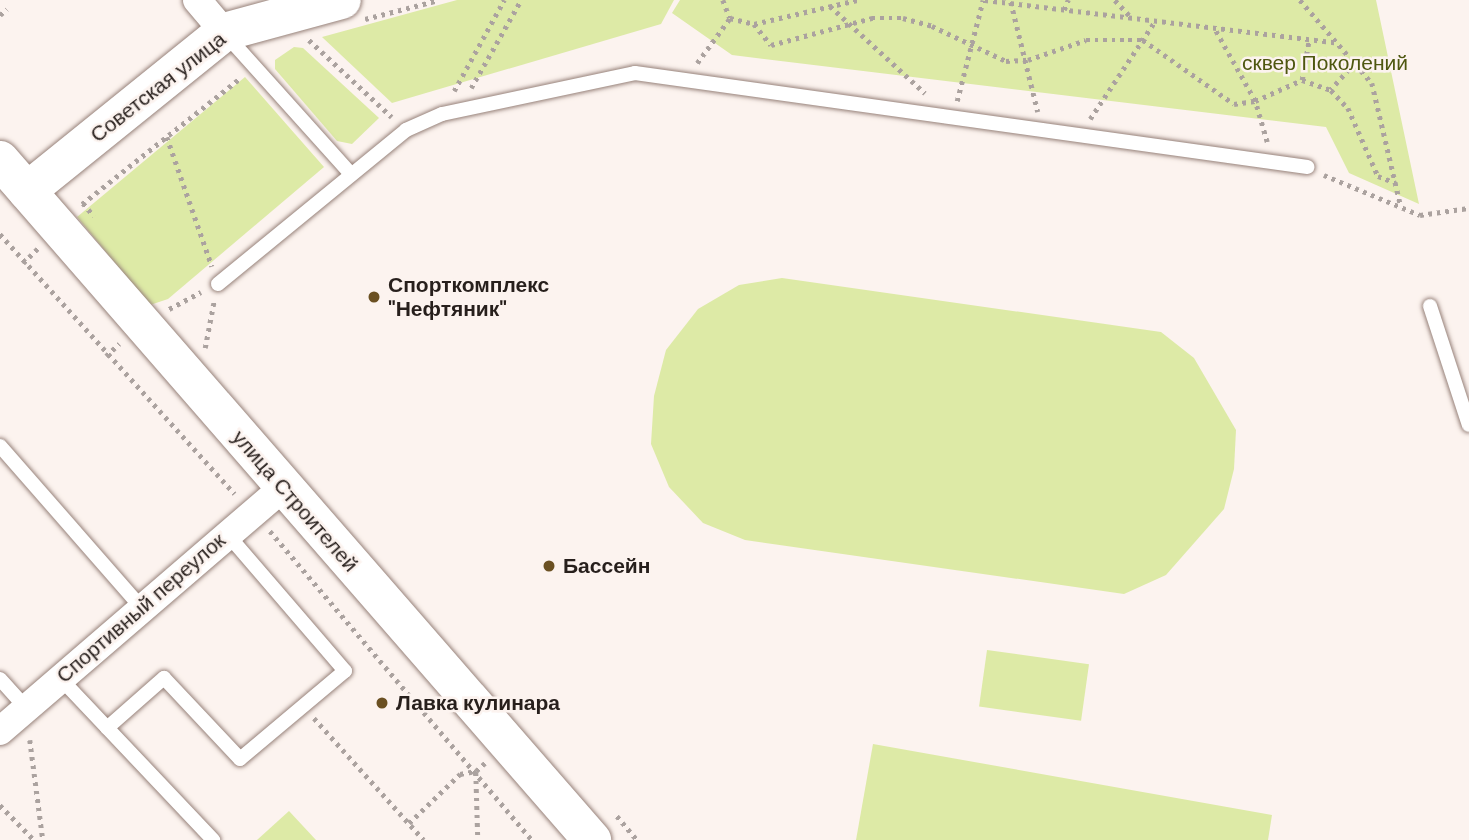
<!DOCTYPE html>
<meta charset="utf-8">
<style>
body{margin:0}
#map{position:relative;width:1469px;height:840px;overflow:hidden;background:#fcf3ef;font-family:"DM Sans",sans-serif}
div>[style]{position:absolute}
.green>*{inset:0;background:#ddeaa6;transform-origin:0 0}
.path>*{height:4.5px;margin-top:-2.25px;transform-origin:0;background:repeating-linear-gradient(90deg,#aba29f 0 3.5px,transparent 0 8.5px)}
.roads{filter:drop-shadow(0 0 2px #97827a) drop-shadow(0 0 2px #97827a)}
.lane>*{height:14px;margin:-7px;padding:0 7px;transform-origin:7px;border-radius:7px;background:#fff}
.street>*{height:28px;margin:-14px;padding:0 14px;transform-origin:14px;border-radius:14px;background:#fff}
.secondary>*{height:38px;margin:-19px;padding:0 19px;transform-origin:19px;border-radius:19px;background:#fff}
.dots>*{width:19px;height:19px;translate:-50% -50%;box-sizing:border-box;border:4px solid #fcf3ef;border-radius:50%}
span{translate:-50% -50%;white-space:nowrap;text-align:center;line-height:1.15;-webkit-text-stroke:5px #fcf3ef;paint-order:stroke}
.park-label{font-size:21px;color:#4e5710}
.street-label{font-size:21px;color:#271f1c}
.poi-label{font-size:21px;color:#271f1c;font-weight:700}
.left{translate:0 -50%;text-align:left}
</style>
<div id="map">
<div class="green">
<i style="clip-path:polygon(457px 0,674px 0,661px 24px,392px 103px,322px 37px)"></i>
<i style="clip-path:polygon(680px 0,1376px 0,1419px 204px,1349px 173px,1326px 127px,732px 55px,672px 13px)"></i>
<i style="clip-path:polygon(294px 47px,303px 48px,379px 118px,352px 144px,337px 141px,275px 69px,275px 60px)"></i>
<i style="clip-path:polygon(245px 77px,324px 167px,168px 299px,150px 305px,77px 217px)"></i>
<i style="clip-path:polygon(782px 278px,1161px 332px,1194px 358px,1236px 430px,1234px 469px,1224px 509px,1166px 575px,1124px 594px,745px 540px,703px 523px,669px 487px,651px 444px,654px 396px,666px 350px,698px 309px,739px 285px)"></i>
<i style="left:987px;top:650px;width:103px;height:57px;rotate:8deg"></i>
<i style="clip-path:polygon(873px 744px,1272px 815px,1268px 840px,856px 840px)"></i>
<i style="clip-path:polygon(289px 811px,316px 840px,257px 840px)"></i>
</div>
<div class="path">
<i style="left:723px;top:0;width:19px;rotate:69deg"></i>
<i style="left:730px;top:18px;width:25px;rotate:14deg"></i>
<i style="left:754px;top:24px;width:106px;rotate:-13.1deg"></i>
<i style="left:985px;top:0;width:356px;rotate:6.9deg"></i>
<i style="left:1115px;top:0;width:23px;rotate:47deg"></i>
<i style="left:1300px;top:0;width:110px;rotate:49.1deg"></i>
<i style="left:1372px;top:83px;width:127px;rotate:76.8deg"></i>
<i style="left:1011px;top:2px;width:113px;rotate:76.2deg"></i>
<i style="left:830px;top:6px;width:129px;rotate:42.5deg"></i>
<i style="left:1064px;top:10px;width:11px;rotate:-68deg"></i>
<i style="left:0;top:15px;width:9px;rotate:-41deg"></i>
<i style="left:365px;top:19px;width:76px;rotate:-14.4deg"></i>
<i style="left:754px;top:24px;width:27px;rotate:51deg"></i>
<i style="left:771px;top:45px;width:105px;rotate:-15deg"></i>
<i style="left:872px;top:18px;width:31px"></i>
<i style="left:903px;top:18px;width:30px;rotate:15deg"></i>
<i style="left:932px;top:26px;width:82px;rotate:25.3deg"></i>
<i style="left:1006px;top:61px;width:22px;rotate:-3deg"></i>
<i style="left:1028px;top:60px;width:61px;rotate:-19deg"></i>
<i style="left:1086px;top:40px;width:57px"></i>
<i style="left:1143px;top:40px;width:111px;rotate:35.1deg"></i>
<i style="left:1234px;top:104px;width:21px;rotate:-8deg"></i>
<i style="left:1255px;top:101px;width:84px;rotate:-119.3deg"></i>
<i style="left:309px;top:40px;width:113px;rotate:42.9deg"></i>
<i style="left:697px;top:63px;width:56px;rotate:-53.7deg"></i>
<i style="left:1355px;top:63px;width:36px;rotate:132deg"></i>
<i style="left:1331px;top:90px;width:25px;rotate:47deg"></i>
<i style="left:1348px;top:108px;width:74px;rotate:66.2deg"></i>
<i style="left:1378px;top:176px;width:19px;rotate:21deg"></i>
<i style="left:1302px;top:80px;width:41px;rotate:-80.1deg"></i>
<i style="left:471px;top:88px;width:101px;rotate:-60.4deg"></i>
<i style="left:454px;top:91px;width:104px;rotate:-61.2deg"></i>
<i style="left:957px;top:101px;width:104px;rotate:-75.6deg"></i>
<i style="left:1090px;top:119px;width:118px;rotate:-56.4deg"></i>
<i style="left:167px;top:137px;width:137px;rotate:70.8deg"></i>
<i style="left:1267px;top:142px;width:43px;rotate:-106.3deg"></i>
<i style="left:1255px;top:101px;width:51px;rotate:-24.1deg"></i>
<i style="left:1302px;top:80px;width:31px;rotate:19deg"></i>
<i style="left:1324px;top:175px;width:104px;rotate:22.6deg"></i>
<i style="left:1420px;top:215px;width:49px;rotate:-8.1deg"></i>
<i style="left:83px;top:203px;width:17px;rotate:50deg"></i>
<i style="left:82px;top:204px;width:201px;rotate:-38.5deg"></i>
<i style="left:0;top:234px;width:350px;rotate:47.9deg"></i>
<i style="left:23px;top:263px;width:23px;rotate:-45deg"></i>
<i style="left:169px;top:309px;width:36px;rotate:-28deg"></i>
<i style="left:205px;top:348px;width:48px;rotate:-79.2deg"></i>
<i style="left:106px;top:356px;width:18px;rotate:-43deg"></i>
<i style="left:270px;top:531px;width:405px;rotate:49.7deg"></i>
<i style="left:314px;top:718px;width:164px;rotate:48deg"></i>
<i style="left:30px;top:740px;width:101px;rotate:82.6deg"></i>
<i style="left:476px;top:772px;width:68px;rotate:88.3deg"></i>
<i style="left:0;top:805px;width:49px;rotate:45.8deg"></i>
<i style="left:617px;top:816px;width:31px;rotate:50deg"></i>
<i style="left:409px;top:823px;width:71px;rotate:-43.9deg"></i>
<i style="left:460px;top:774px;width:16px;rotate:-11deg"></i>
<i style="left:476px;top:771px;width:12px;rotate:-42deg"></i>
</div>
<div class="roads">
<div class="lane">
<i style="left:227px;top:36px;width:186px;rotate:48.1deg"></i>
<i style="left:218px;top:284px;width:243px;rotate:-39.3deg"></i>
<i style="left:406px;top:130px;width:39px;rotate:-24deg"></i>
<i style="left:442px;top:114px;width:197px;rotate:-12deg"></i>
<i style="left:635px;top:73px;width:679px;rotate:7.96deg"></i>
<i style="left:1430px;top:306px;width:125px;rotate:71.9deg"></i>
<i style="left:0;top:446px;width:214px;rotate:48.8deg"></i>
<i style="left:60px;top:678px;width:223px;rotate:46.6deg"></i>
<i style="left:0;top:679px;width:39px;rotate:48deg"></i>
<i style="left:107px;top:728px;width:76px;rotate:-41.3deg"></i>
<i style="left:164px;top:678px;width:111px;rotate:46.8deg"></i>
<i style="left:240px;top:759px;width:137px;rotate:-40deg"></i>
<i style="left:345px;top:671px;width:181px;rotate:-130.7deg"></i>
</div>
<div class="street">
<i style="left:197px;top:0;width:42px;rotate:49.8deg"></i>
<i style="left:0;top:731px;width:373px;rotate:-40.7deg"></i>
</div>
<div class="secondary">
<i style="left:0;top:160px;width:902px;rotate:48.96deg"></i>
<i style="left:27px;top:191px;width:253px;rotate:-38.9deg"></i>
<i style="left:224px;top:32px;width:122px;rotate:-15.2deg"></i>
</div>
</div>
<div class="dots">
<i style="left:374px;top:297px;background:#6b5022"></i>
<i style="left:549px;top:566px;background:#6b5022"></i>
<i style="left:382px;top:703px;background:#6b5022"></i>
</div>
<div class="park-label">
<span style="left:1325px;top:63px">сквер Поколений</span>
</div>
<div class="street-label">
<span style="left:158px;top:87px;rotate:-38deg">Советская улица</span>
<span style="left:295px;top:501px;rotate:49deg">улица Строителей</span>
<span style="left:141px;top:608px;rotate:-41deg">Спортивный переулок</span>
</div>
<div class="poi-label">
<span class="left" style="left:388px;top:297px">Спорткомплекс<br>"Нефтяник"</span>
<span class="left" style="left:563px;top:566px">Бассейн</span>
<span class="left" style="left:396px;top:703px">Лавка кулинара</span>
</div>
</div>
